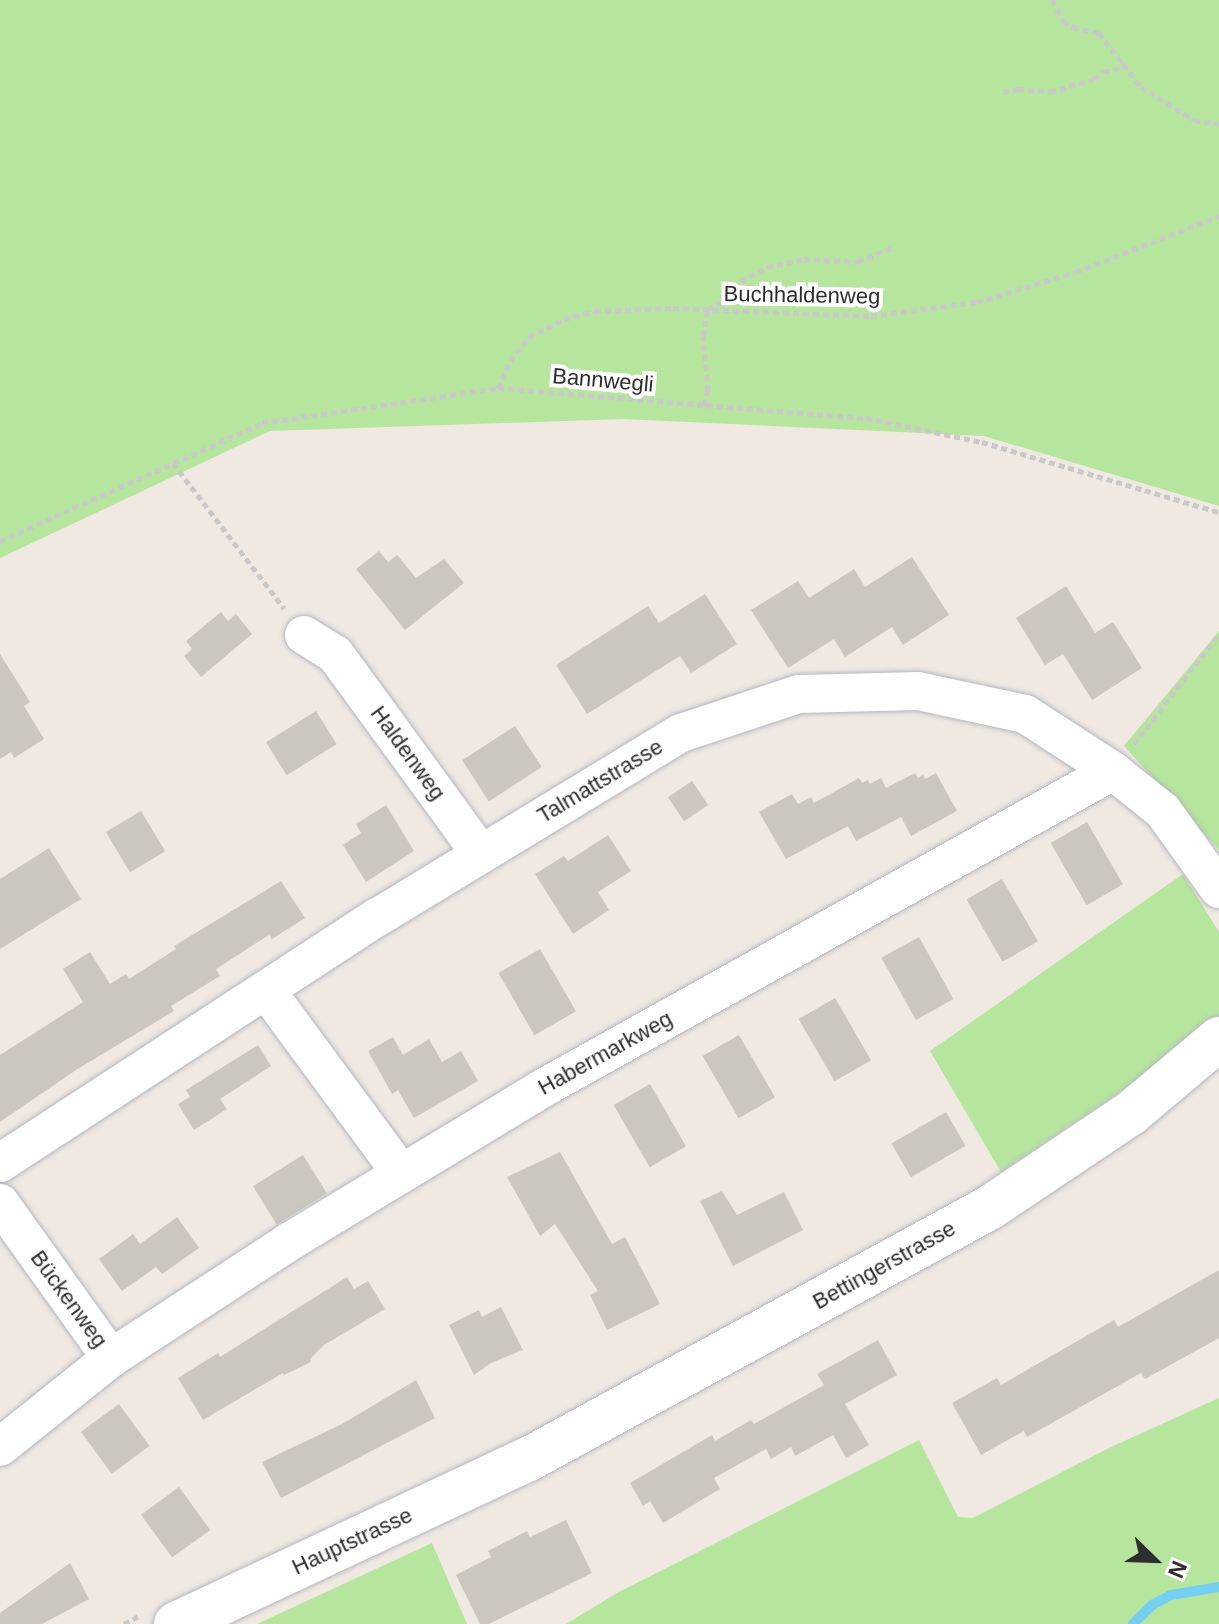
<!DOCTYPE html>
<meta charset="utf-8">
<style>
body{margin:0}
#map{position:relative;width:1219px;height:1624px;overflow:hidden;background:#efe9e1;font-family:Helvetica,sans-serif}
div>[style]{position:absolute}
.green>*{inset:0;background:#b6e59e}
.stream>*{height:10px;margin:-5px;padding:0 5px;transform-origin:5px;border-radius:5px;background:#75cff0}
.building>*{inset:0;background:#cbc7bf;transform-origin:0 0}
.path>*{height:5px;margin-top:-2.5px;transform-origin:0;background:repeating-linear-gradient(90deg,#c9c9c9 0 6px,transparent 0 10px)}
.roads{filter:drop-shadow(0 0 2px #b4b7c1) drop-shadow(0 0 2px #b4b7c1)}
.street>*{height:38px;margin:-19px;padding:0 19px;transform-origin:19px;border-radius:19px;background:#fff}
.secondary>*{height:44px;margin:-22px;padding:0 22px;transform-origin:22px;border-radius:22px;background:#fff}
span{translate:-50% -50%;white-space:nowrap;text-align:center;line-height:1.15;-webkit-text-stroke:8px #fff;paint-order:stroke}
.street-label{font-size:22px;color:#2e2e2e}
.north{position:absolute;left:1115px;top:1520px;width:80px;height:80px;-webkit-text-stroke:6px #fff;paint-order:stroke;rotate:113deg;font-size:22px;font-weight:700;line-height:32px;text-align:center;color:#2e2e2e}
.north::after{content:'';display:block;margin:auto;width:28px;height:36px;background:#2e2e2e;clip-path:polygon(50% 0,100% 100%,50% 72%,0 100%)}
</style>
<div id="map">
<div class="green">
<i style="clip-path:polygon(0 0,1219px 0,1219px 506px,984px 436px,624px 419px,270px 431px,0 558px)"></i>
<i style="clip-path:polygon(1219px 631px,1219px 850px,1124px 746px)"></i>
<i style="clip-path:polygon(1183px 874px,1219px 932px,1219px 1016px,1120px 1092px,1001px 1172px,930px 1051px)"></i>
<i style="clip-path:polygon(1219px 1398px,1219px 1624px,566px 1624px,617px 1593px,919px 1440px,958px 1517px,973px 1518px,1109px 1448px)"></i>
<i style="clip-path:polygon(432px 1543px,467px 1624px,257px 1624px)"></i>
</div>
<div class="stream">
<i style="left:1133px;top:1624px;width:27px;rotate:-45deg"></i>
<i style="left:1152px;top:1605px;width:21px;rotate:-28deg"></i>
<i style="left:1171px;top:1595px;width:49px;rotate:-9.5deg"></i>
</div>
<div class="building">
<i style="clip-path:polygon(379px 551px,388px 562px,397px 555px,416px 578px,444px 559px,464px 583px,405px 630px,356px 569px)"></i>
<i style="clip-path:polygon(912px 557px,949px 615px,903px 645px,892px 627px,845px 657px,834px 639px,788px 668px,751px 610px,798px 581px,809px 598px,854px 569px,865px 587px)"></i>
<i style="clip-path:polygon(1066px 586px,1095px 633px,1113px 622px,1142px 668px,1092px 700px,1063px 654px,1045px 665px,1016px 618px)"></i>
<i style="clip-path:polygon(705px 594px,737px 644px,691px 673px,680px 656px,587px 714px,556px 665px,648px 606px,659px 623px)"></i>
<i style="clip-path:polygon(221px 612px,228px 621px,236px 614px,252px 634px,201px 677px,184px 656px,192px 649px,186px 641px)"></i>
<i style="clip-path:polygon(0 654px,30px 702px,24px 706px,44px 739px,14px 758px,11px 752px,0 759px)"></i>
<i style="left:316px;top:711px;width:39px;height:59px;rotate:58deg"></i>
<i style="left:515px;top:726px;width:49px;height:63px;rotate:57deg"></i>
<i style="clip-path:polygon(915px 773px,918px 778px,923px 775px,925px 779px,936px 773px,957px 811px,911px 836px,901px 817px,856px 841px,848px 826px,786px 859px,759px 812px,792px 794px,798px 804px,811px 797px,814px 803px,859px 778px,862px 783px,868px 780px,870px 784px,881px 778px,886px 788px)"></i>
<i style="left:692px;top:781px;width:29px;height:29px;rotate:56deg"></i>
<i style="clip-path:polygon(386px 805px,414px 851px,366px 882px,343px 845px,361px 833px,356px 824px)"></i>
<i style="left:141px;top:811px;width:47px;height:41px;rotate:59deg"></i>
<i style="left:1087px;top:822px;width:72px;height:42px;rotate:60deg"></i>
<i style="clip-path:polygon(608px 835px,631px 871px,598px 892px,609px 910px,573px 934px,535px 874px,564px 856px,568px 861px)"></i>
<i style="clip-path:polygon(49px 848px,81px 899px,0 949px,0 879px)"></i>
<i style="left:1002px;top:879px;width:72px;height:41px;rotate:60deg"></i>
<i style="clip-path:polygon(281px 881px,305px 918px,272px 939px,269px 935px,216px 969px,220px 976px,171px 1006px,174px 1011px,76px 1070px,0 1122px,0 1055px,83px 1002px,63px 969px,90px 952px,110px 984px,126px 974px,129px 979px,176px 949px,174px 946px)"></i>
<i style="left:919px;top:937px;width:71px;height:43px;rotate:61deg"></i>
<i style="left:540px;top:949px;width:72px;height:48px;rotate:60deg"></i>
<i style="left:835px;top:998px;width:72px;height:42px;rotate:60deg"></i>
<i style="left:739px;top:1035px;width:72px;height:42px;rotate:60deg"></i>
<i style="clip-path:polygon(393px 1037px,403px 1055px,429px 1039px,442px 1062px,461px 1051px,478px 1081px,414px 1118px,398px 1090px,392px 1094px,368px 1051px)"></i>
<i style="clip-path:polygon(258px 1045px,271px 1066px,220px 1099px,227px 1109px,194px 1130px,178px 1104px,190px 1097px,186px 1090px)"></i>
<i style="left:650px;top:1084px;width:72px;height:42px;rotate:60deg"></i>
<i style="left:946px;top:1112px;width:39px;height:63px;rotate:60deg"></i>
<i style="clip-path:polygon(560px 1152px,612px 1244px,625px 1237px,660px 1304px,607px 1330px,590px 1295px,598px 1291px,555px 1224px,540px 1236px,507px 1177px)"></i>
<i style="left:303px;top:1155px;width:45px;height:59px;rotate:58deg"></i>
<i style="clip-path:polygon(722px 1191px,737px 1215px,784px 1192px,803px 1230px,733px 1266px,700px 1201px)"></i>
<i style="clip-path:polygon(177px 1217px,199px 1248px,162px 1274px,156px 1267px,122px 1291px,99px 1259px,133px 1234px,140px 1244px)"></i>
<i style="clip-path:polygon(1219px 1270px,1219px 1338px,1145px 1379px,1141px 1373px,1027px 1437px,1024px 1431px,981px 1455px,952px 1403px,997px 1378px,1001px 1385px,1114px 1320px,1118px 1327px)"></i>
<i style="clip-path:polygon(347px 1277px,354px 1289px,368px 1281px,385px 1309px,324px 1345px,310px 1359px,311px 1362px,284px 1375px,283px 1373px,203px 1420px,178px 1378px,218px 1353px,220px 1357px)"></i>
<i style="clip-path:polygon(501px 1307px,523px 1350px,491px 1363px,474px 1375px,449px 1325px,479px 1310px,482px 1317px)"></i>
<i style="clip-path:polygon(878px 1340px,897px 1375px,845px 1404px,869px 1445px,846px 1458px,833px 1435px,795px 1456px,791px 1447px,771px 1459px,766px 1449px,714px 1478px,720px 1489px,663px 1523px,650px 1501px,643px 1506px,630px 1483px,712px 1435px,715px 1441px,751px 1420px,754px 1424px,824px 1385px,817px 1374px)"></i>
<i style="clip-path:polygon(416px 1380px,435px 1418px,281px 1498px,262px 1462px,342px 1424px)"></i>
<i style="left:119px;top:1404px;width:52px;height:47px;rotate:54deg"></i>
<i style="left:179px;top:1487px;width:53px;height:47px;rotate:54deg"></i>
<i style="clip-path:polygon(566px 1520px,592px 1573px,489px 1624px,480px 1624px,456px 1575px,491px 1557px,488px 1551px,527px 1531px,530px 1537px)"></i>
<i style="clip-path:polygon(70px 1563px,89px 1599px,42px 1624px,0 1624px,0 1613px)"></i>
</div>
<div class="path">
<i style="left:1052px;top:0;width:24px;rotate:62deg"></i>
<i style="left:1063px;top:21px;width:12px;rotate:31deg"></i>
<i style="left:1073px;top:27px;width:27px;rotate:13deg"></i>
<i style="left:1099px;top:33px;width:68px;rotate:52.1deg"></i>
<i style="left:1141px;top:87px;width:62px;rotate:31.9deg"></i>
<i style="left:1194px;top:120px;width:25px;rotate:9deg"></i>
<i style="left:1003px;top:92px;width:15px;rotate:-11deg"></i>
<i style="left:1018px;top:89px;width:32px;rotate:5deg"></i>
<i style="left:1050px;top:92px;width:46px;rotate:-16.5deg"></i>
<i style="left:1094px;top:79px;width:13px;rotate:-39deg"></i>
<i style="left:1104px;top:71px;width:10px"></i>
<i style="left:1114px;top:71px;width:13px;rotate:-45deg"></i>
<i style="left:498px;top:388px;width:30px;rotate:-66deg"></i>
<i style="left:510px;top:361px;width:31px;rotate:-52deg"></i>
<i style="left:529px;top:337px;width:39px;rotate:-27deg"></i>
<i style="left:564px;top:319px;width:32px;rotate:-14deg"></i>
<i style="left:595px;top:311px;width:78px;rotate:-2.2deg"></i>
<i style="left:673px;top:308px;width:198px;rotate:2.3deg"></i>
<i style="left:871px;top:316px;width:107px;rotate:-7.5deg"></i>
<i style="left:977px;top:302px;width:103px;rotate:-16.9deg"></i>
<i style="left:1076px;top:272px;width:154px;rotate:-21.4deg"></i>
<i style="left:704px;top:405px;width:16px;rotate:-75deg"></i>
<i style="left:708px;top:390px;width:54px;rotate:-95.3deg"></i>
<i style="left:703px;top:336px;width:27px;rotate:-80deg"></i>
<i style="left:708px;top:309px;width:26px;rotate:-25deg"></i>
<i style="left:732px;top:298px;width:18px;rotate:-61deg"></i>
<i style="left:741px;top:282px;width:30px;rotate:-30deg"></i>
<i style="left:767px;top:267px;width:38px;rotate:-12deg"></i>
<i style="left:804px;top:259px;width:54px;rotate:3.2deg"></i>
<i style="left:858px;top:262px;width:36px;rotate:-23deg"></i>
<i style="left:173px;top:463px;width:183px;rotate:52.6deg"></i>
<i style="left:0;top:541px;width:287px;rotate:-24.2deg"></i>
<i style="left:262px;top:423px;width:239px;rotate:-8.4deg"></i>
<i style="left:498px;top:388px;width:369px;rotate:4.7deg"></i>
<i style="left:866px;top:418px;width:118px;rotate:11.7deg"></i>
<i style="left:982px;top:442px;width:247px;rotate:16.5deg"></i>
<i style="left:1134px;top:744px;width:139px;rotate:-52.3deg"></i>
<i style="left:124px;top:1624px;width:19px;rotate:-28deg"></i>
</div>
<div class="roads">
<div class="street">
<i style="left:304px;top:635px;width:36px;rotate:32deg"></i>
<i style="left:335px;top:654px;width:246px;rotate:53.9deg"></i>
<i style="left:266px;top:990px;width:227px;rotate:53.6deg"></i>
<i style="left:0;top:1163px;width:451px;rotate:-33.1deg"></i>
<i style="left:378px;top:917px;width:354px;rotate:-31.3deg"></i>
<i style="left:681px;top:733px;width:124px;rotate:-18.3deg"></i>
<i style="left:799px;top:694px;width:119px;rotate:-1.4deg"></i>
<i style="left:918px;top:691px;width:109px;rotate:12.1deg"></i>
<i style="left:1025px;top:714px;width:105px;rotate:32.9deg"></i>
<i style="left:1113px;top:771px;width:64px;rotate:38.7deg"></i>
<i style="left:1163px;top:811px;width:96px;rotate:54.3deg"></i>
<i style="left:0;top:1203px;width:191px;rotate:54.4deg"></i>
<i style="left:111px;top:1358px;width:142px;rotate:141.3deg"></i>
<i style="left:111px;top:1358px;width:212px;rotate:-33.1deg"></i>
<i style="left:289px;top:1242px;width:297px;rotate:-31.2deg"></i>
<i style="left:543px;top:1088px;width:652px;rotate:-29.08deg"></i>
</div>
<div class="secondary">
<i style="left:176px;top:1624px;width:390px;rotate:-25.1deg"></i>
<i style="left:529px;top:1459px;width:524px;rotate:-28.62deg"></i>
<i style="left:989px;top:1208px;width:171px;rotate:-33.8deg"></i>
<i style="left:1131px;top:1113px;width:115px;rotate:-40.1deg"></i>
</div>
</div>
<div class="street-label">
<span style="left:802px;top:295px;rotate:1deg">Buchhaldenweg</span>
<span style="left:603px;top:380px;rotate:5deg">Bannwegli</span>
<span style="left:408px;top:753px;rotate:54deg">Haldenweg</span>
<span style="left:600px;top:781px;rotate:-31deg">Talmattstrasse</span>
<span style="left:605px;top:1053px;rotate:-29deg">Habermarkweg</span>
<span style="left:884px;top:1265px;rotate:-29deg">Bettingerstrasse</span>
<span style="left:69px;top:1299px;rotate:54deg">Bückenweg</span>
<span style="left:352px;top:1541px;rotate:-25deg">Hauptstrasse</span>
</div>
<div class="north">N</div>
</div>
